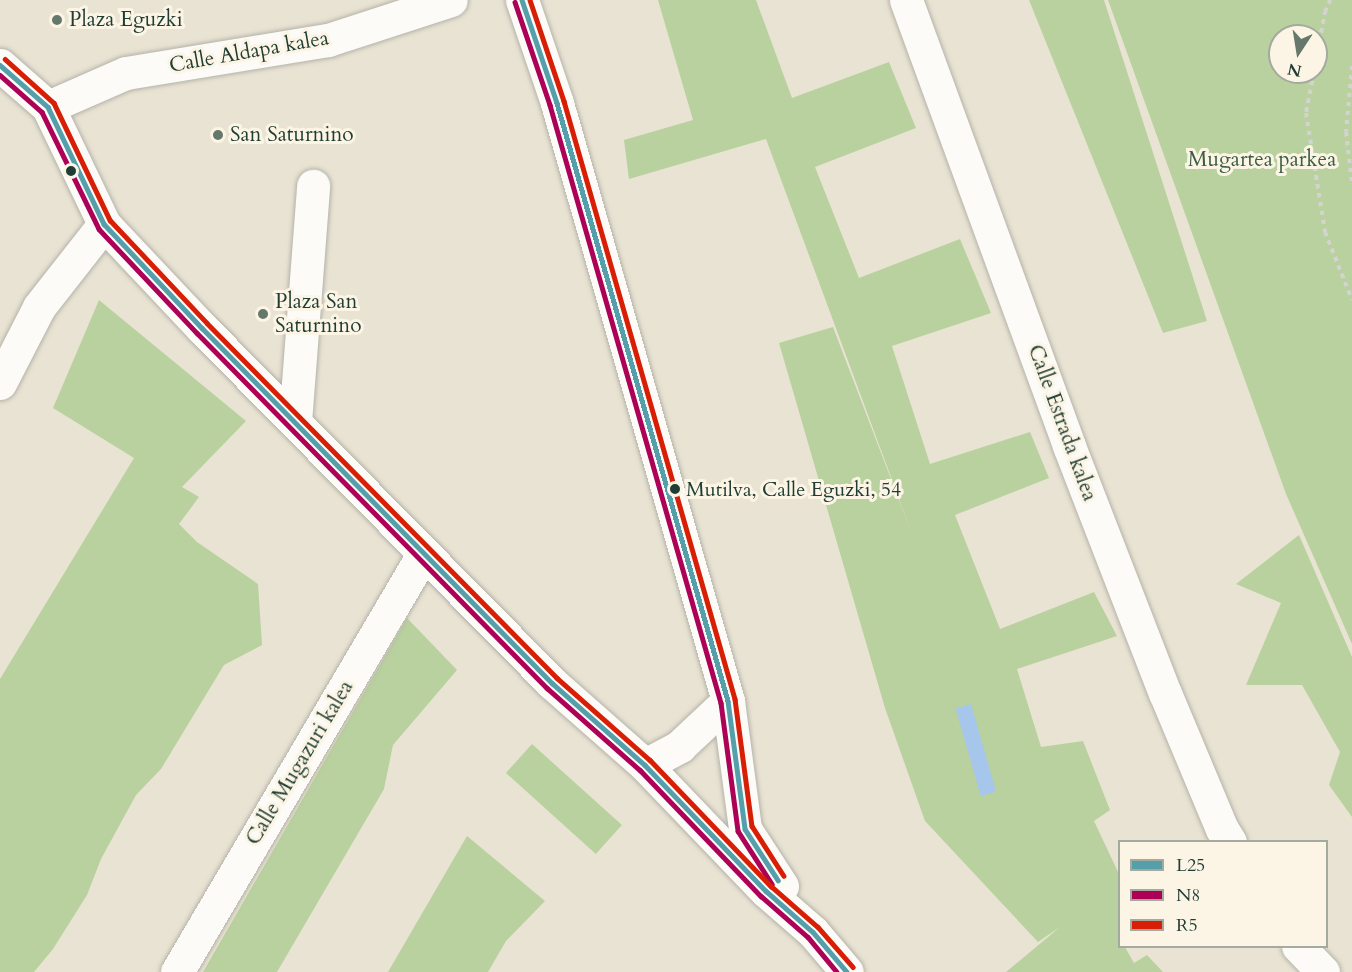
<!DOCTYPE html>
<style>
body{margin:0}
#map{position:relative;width:1352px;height:972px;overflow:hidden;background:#e9e3d3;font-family:Cardo,serif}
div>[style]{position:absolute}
.green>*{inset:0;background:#b9d19e;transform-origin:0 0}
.water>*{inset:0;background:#a6c6ec;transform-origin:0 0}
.path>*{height:4px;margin-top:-2px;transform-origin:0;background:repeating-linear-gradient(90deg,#d3d4cf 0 4.5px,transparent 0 9px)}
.roads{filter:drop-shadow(0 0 2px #b4b3a9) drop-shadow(0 0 2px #b4b3a9)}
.minor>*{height:33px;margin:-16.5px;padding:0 16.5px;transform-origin:16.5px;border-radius:16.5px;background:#fcfbf8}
.tertiary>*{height:33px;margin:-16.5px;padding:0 16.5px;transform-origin:16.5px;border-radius:16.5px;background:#fcfbf8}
.bus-1>*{height:4.5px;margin:-2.25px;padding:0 2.25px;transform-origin:2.25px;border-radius:2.25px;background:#549fa9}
.bus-2>*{height:4.5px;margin:-2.25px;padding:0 2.25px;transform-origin:2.25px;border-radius:2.25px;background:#ad0057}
.bus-3>*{height:4.5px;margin:-2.25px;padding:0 2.25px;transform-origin:2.25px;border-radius:2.25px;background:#d81e05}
.dots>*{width:16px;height:16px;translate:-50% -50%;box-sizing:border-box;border:3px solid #fcf5e5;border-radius:50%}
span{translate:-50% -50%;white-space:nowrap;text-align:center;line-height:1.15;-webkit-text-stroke:6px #fcf5e5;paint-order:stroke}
.bus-label{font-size:20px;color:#1f3d34}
.left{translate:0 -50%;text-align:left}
.poi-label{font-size:21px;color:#1f3d34}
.street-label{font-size:21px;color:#1f3d34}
.park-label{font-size:21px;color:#3c5e44}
.legend{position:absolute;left:1118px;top:840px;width:210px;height:108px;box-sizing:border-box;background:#fcf5e5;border:2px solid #a4ab9e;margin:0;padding:8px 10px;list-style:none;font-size:18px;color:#1f3d34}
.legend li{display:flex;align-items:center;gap:12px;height:30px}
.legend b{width:30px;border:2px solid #a4ab9e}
.north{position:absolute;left:1268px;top:24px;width:60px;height:60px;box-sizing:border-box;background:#fcf5e5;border:2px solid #a4ab9e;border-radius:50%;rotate:192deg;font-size:16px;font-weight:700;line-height:24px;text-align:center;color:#1f3d34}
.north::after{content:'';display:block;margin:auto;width:21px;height:27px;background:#66776c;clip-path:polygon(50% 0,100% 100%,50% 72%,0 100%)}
</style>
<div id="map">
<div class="green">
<i style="clip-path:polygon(658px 0,756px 0,792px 98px,889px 62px,916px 128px,815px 167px,859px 278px,960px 239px,991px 313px,892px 346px,930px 464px,1030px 432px,1049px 478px,955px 515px,1000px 629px,1094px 592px,1117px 636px,1017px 669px,1041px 747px,1083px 741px,1110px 810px,1094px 821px,1119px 874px,1120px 946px,1125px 947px,1134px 963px,1147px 955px,1163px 972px,1006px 972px,1060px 927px,1038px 942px,925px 821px,885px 708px,779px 343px,833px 327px,912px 534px,766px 139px,629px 179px,624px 140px,693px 120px)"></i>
<i style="clip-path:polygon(1029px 0,1104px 0,1207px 321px,1163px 333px)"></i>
<i style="clip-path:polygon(evenodd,1108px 0,1352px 0,1352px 644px,1286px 494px,1108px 0,1280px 36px,1316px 36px,1316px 72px,1280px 72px,1280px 36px)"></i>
<i style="clip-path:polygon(99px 300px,246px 421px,182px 487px,199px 497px,179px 524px,197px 542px,258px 584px,262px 645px,224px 665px,161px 769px,136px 795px,101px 859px,87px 895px,53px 949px,34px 972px,0 972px,0 679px,134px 458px,53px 408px)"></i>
<i style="clip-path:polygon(1299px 535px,1352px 657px,1352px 817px,1329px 785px,1340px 752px,1302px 685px,1246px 685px,1281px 603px,1236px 584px)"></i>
<i style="clip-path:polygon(407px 618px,457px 670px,393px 745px,384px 789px,277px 972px,203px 972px)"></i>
<i style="left:532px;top:744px;width:121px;height:39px;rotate:42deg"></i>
<i style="clip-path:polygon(467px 836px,545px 901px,506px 941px,488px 972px,388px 972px)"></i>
</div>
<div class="water">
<i style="left:971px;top:704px;width:91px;height:16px;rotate:74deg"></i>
</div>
<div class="path">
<i style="left:1316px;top:59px;width:48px;rotate:-79.2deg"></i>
<i style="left:1325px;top:12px;width:13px;rotate:-67deg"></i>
<i style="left:1352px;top:66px;width:66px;rotate:95.2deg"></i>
<i style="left:1346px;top:132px;width:50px;rotate:83.2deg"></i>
<i style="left:1314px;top:72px;width:42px;rotate:101deg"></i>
<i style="left:1306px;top:113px;width:121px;rotate:80.9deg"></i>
<i style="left:1325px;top:232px;width:73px;rotate:68.3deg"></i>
</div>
<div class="roads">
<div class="minor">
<i style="left:906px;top:0;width:475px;rotate:69.9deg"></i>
<i style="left:1069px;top:446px;width:265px;rotate:68.8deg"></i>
<i style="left:1165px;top:693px;width:147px;rotate:67.3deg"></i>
<i style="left:1222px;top:829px;width:15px;rotate:58deg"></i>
<i style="left:48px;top:107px;width:85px;rotate:-23.6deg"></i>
<i style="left:126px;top:73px;width:205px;rotate:-9.3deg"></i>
<i style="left:328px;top:40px;width:129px;rotate:-18deg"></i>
<i style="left:0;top:383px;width:85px;rotate:-62.8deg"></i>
<i style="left:39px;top:307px;width:105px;rotate:-51.9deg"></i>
<i style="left:295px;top:422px;width:237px;rotate:-85.6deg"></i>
<i style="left:1298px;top:946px;width:36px;rotate:46deg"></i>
<i style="left:177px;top:972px;width:486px;rotate:-59.5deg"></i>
</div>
<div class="tertiary">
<i style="left:522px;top:0;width:109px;rotate:71.2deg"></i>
<i style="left:557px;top:103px;width:622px;rotate:74.04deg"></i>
<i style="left:728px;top:701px;width:129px;rotate:82.4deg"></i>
<i style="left:745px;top:829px;width:68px;rotate:57deg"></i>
<i style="left:0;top:65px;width:64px;rotate:41.2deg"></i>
<i style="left:48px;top:107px;width:130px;rotate:64.4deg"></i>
<i style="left:104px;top:224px;width:143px;rotate:46.7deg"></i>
<i style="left:202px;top:328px;width:499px;rotate:45.4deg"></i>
<i style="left:552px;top:683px;width:124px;rotate:41.4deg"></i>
<i style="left:645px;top:765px;width:175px;rotate:46.2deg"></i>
<i style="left:766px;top:891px;width:62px;rotate:41.1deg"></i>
<i style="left:813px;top:932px;width:52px;rotate:49.6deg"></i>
<i style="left:645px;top:765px;width:40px;rotate:-28deg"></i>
<i style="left:680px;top:746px;width:66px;rotate:-43.2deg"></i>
</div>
</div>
<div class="bus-1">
<i style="left:522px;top:0;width:109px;rotate:71.2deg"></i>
<i style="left:557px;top:103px;width:622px;rotate:74.04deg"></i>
<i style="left:728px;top:701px;width:129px;rotate:82.4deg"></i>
<i style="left:745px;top:829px;width:61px;rotate:57.1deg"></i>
<i style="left:0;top:65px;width:64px;rotate:41.2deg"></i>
<i style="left:48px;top:107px;width:130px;rotate:64.4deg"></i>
<i style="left:104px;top:224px;width:143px;rotate:46.7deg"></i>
<i style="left:202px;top:328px;width:499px;rotate:45.4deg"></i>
<i style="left:552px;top:683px;width:124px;rotate:41.4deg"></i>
<i style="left:645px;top:765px;width:175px;rotate:46.2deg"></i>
<i style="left:766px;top:891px;width:62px;rotate:41.1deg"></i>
<i style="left:813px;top:932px;width:52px;rotate:49.6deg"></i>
</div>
<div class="bus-2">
<i style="left:515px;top:2px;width:109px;rotate:71.2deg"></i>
<i style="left:550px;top:105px;width:622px;rotate:74.04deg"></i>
<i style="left:721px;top:703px;width:129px;rotate:82.4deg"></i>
<i style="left:738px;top:831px;width:63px;rotate:57.3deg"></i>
<i style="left:0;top:75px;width:56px;rotate:41.4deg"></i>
<i style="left:42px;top:112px;width:130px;rotate:64deg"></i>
<i style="left:99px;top:229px;width:143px;rotate:46.7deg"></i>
<i style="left:197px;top:333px;width:499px;rotate:45.4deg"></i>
<i style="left:547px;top:688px;width:124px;rotate:41.4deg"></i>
<i style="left:640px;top:770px;width:175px;rotate:46.2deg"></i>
<i style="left:761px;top:896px;width:62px;rotate:41.1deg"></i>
<i style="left:808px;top:937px;width:45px;rotate:50.4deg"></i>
</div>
<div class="bus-3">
<i style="left:530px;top:0;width:107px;rotate:71.4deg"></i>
<i style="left:564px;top:101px;width:622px;rotate:74.04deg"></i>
<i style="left:735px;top:699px;width:128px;rotate:82.4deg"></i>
<i style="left:752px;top:826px;width:59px;rotate:57.4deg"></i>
<i style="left:5px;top:59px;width:66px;rotate:41.9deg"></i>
<i style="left:54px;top:103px;width:130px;rotate:64.4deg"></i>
<i style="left:110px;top:220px;width:141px;rotate:46.7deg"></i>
<i style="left:207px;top:323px;width:499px;rotate:45.4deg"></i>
<i style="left:557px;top:678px;width:124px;rotate:41.4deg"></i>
<i style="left:650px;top:760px;width:175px;rotate:46.2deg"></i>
<i style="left:771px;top:886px;width:62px;rotate:41.1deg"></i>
<i style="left:818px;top:927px;width:53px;rotate:48.8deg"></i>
</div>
<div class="dots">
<i style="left:57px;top:20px;background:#66776c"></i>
<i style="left:218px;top:135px;background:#66776c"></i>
<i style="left:71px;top:171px;background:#1f3d34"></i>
<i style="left:263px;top:314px;background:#66776c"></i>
<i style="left:675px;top:489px;background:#1f3d34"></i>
</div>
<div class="bus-label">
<span class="left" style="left:686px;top:489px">Mutilva, Calle Eguzki, 54</span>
</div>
<div class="poi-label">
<span class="left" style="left:69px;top:20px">Plaza Eguzki</span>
<span class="left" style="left:230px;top:135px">San Saturnino</span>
<span class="left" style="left:275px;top:314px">Plaza San<br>Saturnino</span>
</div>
<div class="street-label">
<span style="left:249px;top:52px;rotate:-10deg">Calle Aldapa kalea</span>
<span style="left:1062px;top:423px;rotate:70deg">Calle Estrada kalea</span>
<span style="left:300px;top:763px;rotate:-59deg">Calle Mugazuri kalea</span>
</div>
<div class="park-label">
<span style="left:1262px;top:160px">Mugartea parkea</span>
</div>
<ul class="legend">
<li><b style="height:8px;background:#549fa9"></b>L25</li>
<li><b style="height:8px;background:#ad0057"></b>N8</li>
<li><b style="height:8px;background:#d81e05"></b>R5</li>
</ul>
<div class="north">N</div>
</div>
